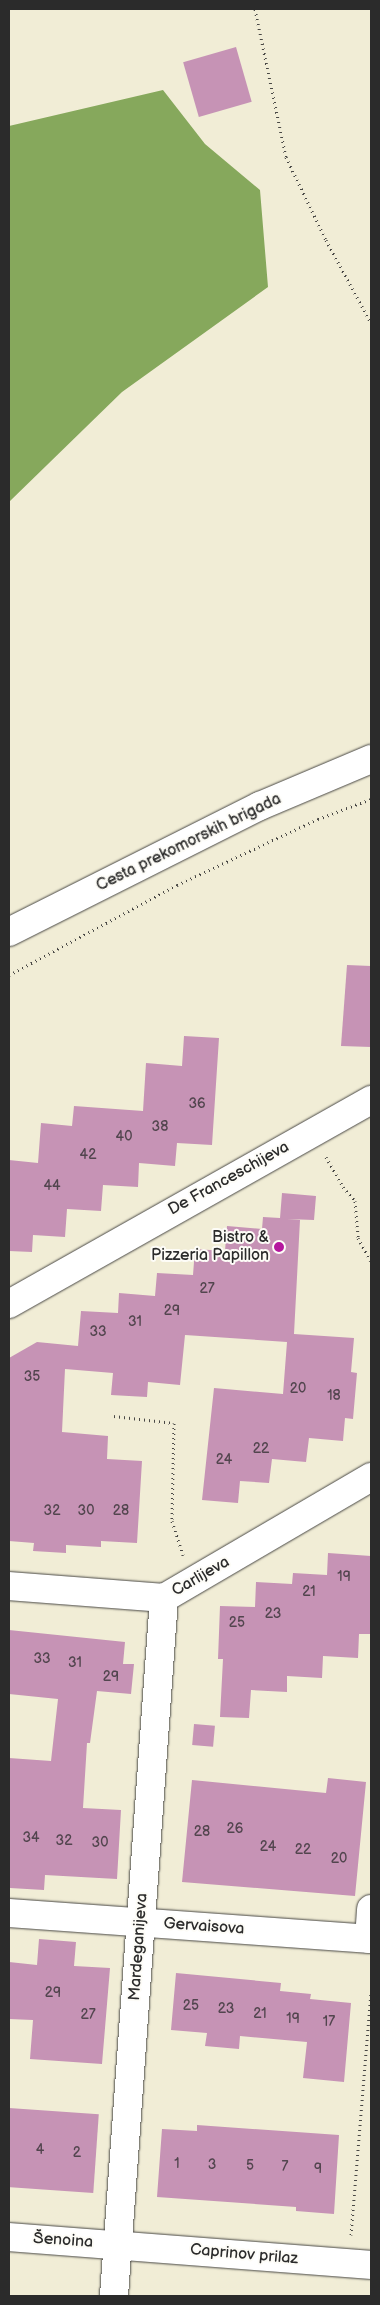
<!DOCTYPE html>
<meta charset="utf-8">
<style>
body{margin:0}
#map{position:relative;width:380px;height:2305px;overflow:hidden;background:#f1edd6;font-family:"Balsamiq Sans",sans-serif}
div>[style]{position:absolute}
.forest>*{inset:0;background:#86a85c}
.building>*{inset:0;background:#c693b5;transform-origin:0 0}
.path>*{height:3px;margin-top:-1.5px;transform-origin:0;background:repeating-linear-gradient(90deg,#494845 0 1px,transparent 0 5px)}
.roads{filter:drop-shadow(0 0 1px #494845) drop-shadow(0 0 1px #494845)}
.minor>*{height:28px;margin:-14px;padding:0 14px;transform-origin:14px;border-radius:14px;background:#fff}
.major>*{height:28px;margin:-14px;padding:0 14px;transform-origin:14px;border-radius:14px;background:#fff}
.dots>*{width:14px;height:14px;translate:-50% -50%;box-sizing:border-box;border:2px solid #fdfcf7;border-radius:50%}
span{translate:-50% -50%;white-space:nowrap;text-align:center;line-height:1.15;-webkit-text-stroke:4px #fdfcf7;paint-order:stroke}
.number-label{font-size:14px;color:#52454e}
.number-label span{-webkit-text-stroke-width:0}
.street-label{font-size:16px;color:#2b2b2b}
.poi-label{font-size:16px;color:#2b2b2b}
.right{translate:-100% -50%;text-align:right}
.frame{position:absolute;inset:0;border:10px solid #2b2b2b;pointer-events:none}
</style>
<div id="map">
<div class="forest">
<i style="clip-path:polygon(163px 90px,205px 144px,260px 190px,268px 287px,122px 392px,9px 502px,9px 126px)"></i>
</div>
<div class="building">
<i style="left:236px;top:47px;width:57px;height:55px;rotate:74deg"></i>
<i style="clip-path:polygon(347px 965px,371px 966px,371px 1047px,341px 1046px)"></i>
<i style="clip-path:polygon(184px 1036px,219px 1038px,212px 1145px,177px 1143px,175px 1166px,139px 1163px,138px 1187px,103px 1185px,101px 1211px,67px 1209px,65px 1237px,33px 1235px,32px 1252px,9px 1251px,9px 1160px,38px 1163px,41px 1123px,72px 1126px,74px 1106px,143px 1111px,146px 1063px,182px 1066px)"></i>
<i style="clip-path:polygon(282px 1193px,316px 1196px,314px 1220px,287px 1219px,300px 1220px,294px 1334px,354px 1338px,351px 1372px,357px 1373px,353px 1419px,345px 1418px,343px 1441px,309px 1438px,306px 1462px,272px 1459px,269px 1483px,240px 1481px,238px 1503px,202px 1500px,214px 1388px,283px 1394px,287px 1342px,185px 1335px,180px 1385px,148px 1382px,147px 1397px,111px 1395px,113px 1373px,65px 1369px,62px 1432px,108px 1436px,107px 1459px,142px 1461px,137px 1543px,101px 1541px,101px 1547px,66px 1545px,66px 1553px,33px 1551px,34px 1543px,9px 1541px,9px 1358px,37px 1342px,78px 1346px,81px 1311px,118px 1313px,119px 1293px,155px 1296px,157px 1273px,193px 1275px,195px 1249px,225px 1251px,227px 1226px,262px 1229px,263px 1217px,280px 1218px)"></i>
<i style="clip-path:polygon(328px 1553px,371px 1556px,371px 1634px,359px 1634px,358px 1658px,323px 1656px,322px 1678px,287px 1676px,287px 1692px,251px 1690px,249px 1718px,220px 1717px,223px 1659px,218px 1659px,220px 1606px,255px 1607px,256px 1582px,292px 1584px,293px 1573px,327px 1575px)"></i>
<i style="clip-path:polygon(9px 1630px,125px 1642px,123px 1664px,134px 1664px,131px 1694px,97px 1691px,90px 1743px,87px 1743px,83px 1808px,121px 1810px,117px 1879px,45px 1875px,44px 1890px,10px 1888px,9px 1758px,51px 1761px,58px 1699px,9px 1694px)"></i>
<i style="left:194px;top:1724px;width:21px;height:21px;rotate:5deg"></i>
<i style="clip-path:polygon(328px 1778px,366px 1782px,355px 1896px,182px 1882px,192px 1780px,326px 1793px)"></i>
<i style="clip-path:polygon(39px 1939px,76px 1942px,74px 1966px,110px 1968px,102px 2064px,30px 2059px,33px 2020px,9px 2019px,9px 1962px,37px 1965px)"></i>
<i style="clip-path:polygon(176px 1973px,281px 1983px,280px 1991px,311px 1994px,310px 1999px,351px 2003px,344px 2082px,303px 2078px,307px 2042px,240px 2036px,239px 2049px,205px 2046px,207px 2033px,171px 2030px)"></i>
<i style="left:9px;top:2108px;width:90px;height:79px;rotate:4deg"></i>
<i style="clip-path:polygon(197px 2125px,339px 2135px,334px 2214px,296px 2211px,296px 2207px,157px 2197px,162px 2129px,197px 2131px)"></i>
</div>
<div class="path">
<i style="left:255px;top:9px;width:151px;rotate:78.2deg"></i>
<i style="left:286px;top:157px;width:92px;rotate:64.3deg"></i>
<i style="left:326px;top:240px;width:94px;rotate:61.5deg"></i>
<i style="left:9px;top:975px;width:191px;rotate:-28.2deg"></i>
<i style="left:177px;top:885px;width:156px;rotate:-25.1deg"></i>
<i style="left:318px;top:819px;width:57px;rotate:-20.7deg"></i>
<i style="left:326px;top:1157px;width:34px;rotate:60deg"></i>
<i style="left:343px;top:1187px;width:18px;rotate:49deg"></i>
<i style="left:355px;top:1201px;width:37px;rotate:85deg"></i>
<i style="left:358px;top:1238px;width:26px;rotate:61deg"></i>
<i style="left:114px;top:1416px;width:60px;rotate:6.7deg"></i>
<i style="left:174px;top:1423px;width:98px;rotate:91.2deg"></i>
<i style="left:172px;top:1521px;width:36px;rotate:72deg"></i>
<i style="left:351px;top:2235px;width:245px;rotate:-85.3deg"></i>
</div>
<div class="roads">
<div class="minor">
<i style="left:9px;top:1304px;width:416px;rotate:-29.4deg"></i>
<i style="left:9px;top:1586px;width:155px;rotate:4.4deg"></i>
<i style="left:164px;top:1598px;width:240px;rotate:-30.3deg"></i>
<i style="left:9px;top:1913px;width:363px;rotate:4.1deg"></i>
<i style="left:369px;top:1939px;width:30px;rotate:-86deg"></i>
<i style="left:9px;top:2237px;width:363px;rotate:4.4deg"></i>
<i style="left:114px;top:2296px;width:700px;rotate:-85.9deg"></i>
</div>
<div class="major">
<i style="left:9px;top:932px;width:281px;rotate:-26.7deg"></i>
<i style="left:260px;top:806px;width:121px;rotate:-22.9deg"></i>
</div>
</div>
<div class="dots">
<i style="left:279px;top:1247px;background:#b5179e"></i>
</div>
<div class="number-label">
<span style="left:197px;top:1104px">36</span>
<span style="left:160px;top:1127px">38</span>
<span style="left:124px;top:1137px">40</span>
<span style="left:88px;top:1155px">42</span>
<span style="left:52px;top:1186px">44</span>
<span style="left:207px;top:1289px">27</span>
<span style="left:172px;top:1311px">29</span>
<span style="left:135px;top:1322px">31</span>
<span style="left:98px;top:1332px">33</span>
<span style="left:32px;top:1377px">35</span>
<span style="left:298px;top:1389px">20</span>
<span style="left:334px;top:1396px">18</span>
<span style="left:261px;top:1449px">22</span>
<span style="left:224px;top:1460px">24</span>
<span style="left:52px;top:1511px">32</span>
<span style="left:86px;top:1511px">30</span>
<span style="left:121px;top:1511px">28</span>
<span style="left:344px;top:1577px">19</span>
<span style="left:309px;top:1592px">21</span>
<span style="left:273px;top:1614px">23</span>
<span style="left:237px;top:1623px">25</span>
<span style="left:42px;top:1659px">33</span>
<span style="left:75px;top:1663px">31</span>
<span style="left:111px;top:1677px">29</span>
<span style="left:235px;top:1829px">26</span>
<span style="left:202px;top:1832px">28</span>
<span style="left:31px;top:1838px">34</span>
<span style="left:64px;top:1841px">32</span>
<span style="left:100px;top:1843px">30</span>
<span style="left:268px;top:1847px">24</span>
<span style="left:303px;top:1850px">22</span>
<span style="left:339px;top:1859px">20</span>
<span style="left:53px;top:1993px">29</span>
<span style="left:191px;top:2006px">25</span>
<span style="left:226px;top:2009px">23</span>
<span style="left:260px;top:2014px">21</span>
<span style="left:88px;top:2015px">27</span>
<span style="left:293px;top:2019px">19</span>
<span style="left:329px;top:2022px">17</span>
<span style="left:40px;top:2150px">4</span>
<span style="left:77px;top:2153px">2</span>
<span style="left:177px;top:2164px">1</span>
<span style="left:212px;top:2165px">3</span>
<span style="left:250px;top:2166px">5</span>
<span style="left:285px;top:2167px">7</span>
<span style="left:318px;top:2169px">9</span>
</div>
<div class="street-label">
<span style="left:189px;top:843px;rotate:-26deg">Cesta prekomorskih brigada</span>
<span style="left:229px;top:1179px;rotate:-29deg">De Franceschijeva</span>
<span style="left:201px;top:1577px;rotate:-30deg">Carlijeva</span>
<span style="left:204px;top:1927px;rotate:4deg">Gervaisova</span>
<span style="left:139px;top:1947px;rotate:-86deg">Mardeganijeva</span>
<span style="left:63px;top:2241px;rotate:4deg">Šenoina</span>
<span style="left:244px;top:2255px;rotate:5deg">Caprinov prilaz</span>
</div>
<div class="poi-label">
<span class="right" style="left:269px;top:1247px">Bistro &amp;<br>Pizzeria Papillon</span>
</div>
<div class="frame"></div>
</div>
